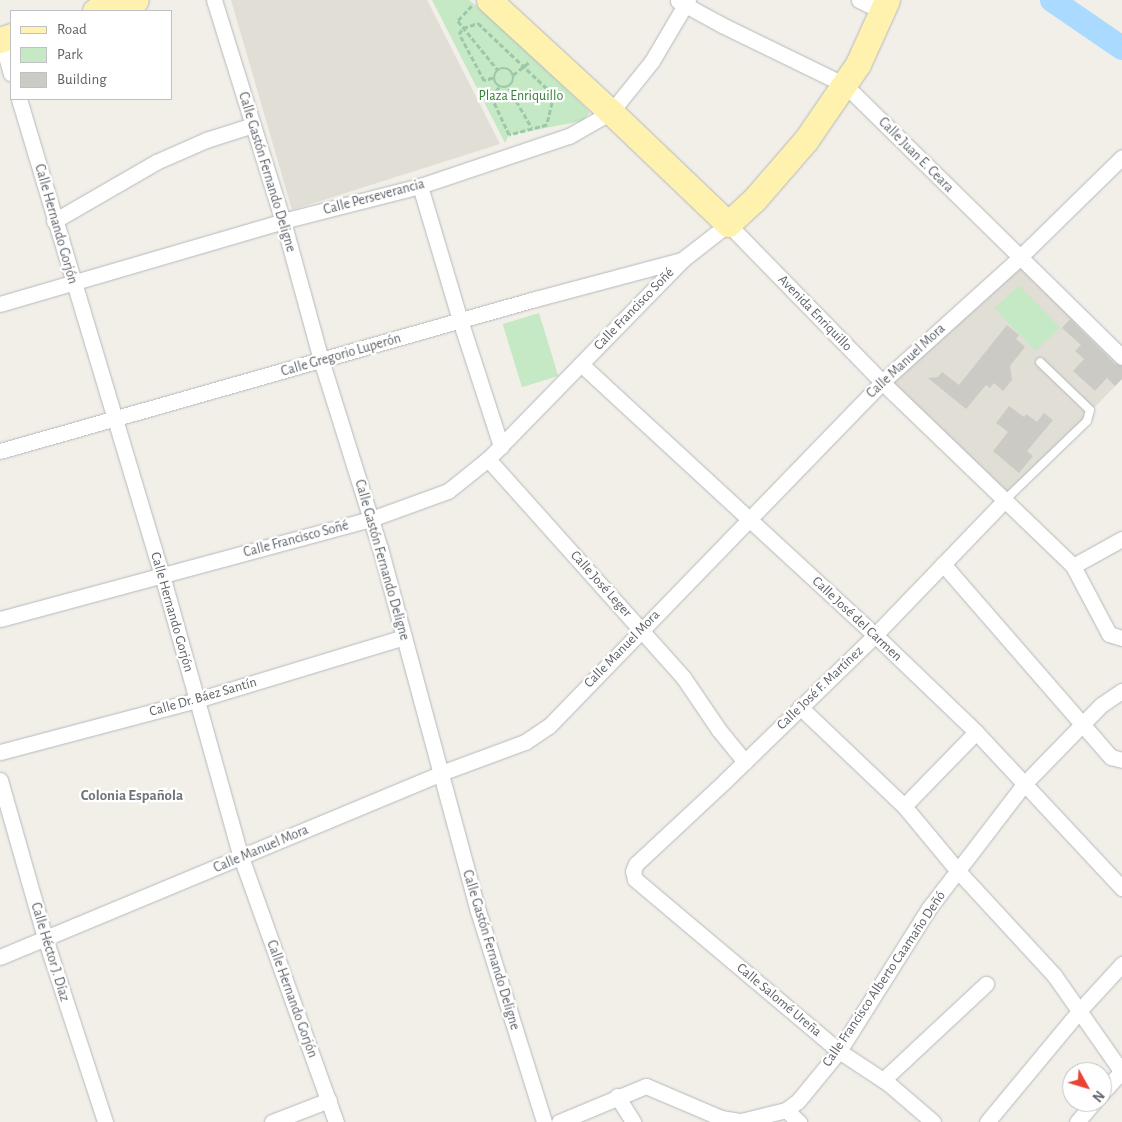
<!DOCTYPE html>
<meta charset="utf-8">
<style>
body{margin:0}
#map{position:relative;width:1122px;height:1122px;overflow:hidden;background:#f1efe8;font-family:"Alegreya Sans",sans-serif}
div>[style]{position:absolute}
.education>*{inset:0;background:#e1ded6}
.green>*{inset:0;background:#c5e8c5;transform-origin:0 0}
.river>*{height:24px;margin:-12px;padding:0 12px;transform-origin:12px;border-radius:12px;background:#aadaff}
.building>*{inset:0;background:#cccac5}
.path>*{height:2.5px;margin-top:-1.25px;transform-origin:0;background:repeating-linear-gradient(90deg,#9cc7a9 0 5px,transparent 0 7.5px)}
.path>.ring{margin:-1.25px;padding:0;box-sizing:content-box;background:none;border:2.5px solid #9cc7a9;border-radius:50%}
.roads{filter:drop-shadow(0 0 1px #b5b8bc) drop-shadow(0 0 1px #b5b8bc)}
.service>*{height:8px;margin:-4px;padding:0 4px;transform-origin:4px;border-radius:4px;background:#fff}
.minor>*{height:15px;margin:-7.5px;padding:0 7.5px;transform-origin:7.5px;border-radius:7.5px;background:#fff}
.primary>*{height:25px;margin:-12.5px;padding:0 12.5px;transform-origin:12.5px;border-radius:12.5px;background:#fff2af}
span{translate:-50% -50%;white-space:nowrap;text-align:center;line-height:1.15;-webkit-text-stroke:4.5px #fff;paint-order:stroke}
.park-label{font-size:14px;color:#348238}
.street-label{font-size:14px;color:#5f6368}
.neighbourhood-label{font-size:15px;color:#70757a;font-weight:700}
.legend{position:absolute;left:10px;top:10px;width:162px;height:90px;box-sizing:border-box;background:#fff;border:1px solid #bfc1c3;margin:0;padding:6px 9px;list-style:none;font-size:15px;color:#5f6368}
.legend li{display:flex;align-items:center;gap:10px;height:25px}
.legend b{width:25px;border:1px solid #bfc1c3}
.north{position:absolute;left:1062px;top:1062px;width:50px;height:50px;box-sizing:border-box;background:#fff;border:1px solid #bfc1c3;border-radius:50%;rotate:129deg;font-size:14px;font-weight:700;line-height:20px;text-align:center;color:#5f6368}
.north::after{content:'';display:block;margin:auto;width:18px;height:22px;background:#ea4335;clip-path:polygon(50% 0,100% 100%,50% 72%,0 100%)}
</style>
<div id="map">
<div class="education">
<i style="clip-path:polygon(231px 0,427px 0,500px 144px,292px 210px)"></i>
<i style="clip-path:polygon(1019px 258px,1122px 357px,1122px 379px,1005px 500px,882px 382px)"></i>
</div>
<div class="green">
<i style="clip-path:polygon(432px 0,469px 0,493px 19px,590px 112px,582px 121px,509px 135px,505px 143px)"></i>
<i style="left:1019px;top:285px;width:59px;height:34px;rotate:46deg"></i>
<i style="left:539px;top:313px;width:66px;height:38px;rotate:73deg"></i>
</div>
<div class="river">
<i style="left:1052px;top:0;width:85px;rotate:34.4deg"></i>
</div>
<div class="building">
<i style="clip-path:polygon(1070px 319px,1115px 364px,1122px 366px,1122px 379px,1115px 386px,1107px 378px,1095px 391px,1073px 371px,1084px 359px,1075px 351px,1081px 345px,1062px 328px)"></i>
<i style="clip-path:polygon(1007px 325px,1019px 335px,1016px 339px,1025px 347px,1010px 366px,1012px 380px,1003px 391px,994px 383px,990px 388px,986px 385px,966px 409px,928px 378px,938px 377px,942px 372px,959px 385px)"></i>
<i style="clip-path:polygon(1009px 406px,1024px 417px,1026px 414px,1037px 422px,1044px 413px,1053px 420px,1027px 451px,1033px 456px,1019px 473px,993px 451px,1008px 432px,996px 423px)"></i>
</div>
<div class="path">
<i style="left:472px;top:6px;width:21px;rotate:133deg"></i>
<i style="left:458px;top:21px;width:63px;rotate:50.8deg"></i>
<i class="ring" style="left:494px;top:68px;width:17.5px;height:17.5px"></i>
<i style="left:513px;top:75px;width:21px;rotate:-39deg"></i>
<i style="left:493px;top:78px;width:9px;rotate:162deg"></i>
<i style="left:484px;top:81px;width:53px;rotate:-118deg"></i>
<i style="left:459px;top:34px;width:7px;rotate:-56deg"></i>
<i style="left:463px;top:28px;width:16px;rotate:-18deg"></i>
<i style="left:478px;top:23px;width:105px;rotate:43.5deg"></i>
<i style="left:554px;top:95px;width:31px;rotate:103deg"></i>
<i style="left:547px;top:125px;width:39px;rotate:165deg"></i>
<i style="left:509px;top:135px;width:42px;rotate:-115.3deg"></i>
<i style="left:491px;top:97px;width:13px;rotate:-51deg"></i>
<i style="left:509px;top:88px;width:46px;rotate:60.1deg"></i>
</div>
<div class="roads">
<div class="service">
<i style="left:1005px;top:500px;width:114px;rotate:-43.9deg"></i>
<i style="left:1087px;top:421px;width:11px;rotate:-75deg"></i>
<i style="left:1090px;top:410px;width:69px;rotate:-136.2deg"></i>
</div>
<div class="minor">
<i style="left:214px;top:0;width:232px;rotate:72.7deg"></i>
<i style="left:283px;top:221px;width:144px;rotate:74.7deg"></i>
<i style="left:321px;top:360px;width:197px;rotate:72.6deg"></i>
<i style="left:380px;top:548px;width:376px;rotate:74.9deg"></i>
<i style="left:478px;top:911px;width:221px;rotate:72.6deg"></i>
<i style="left:859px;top:0;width:25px;rotate:26deg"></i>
<i style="left:678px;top:1px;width:50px;rotate:28.6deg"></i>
<i style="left:722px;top:25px;width:137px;rotate:26deg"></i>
<i style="left:845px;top:85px;width:388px;rotate:44.5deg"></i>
<i style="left:1px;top:39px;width:36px;rotate:74deg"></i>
<i style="left:19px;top:99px;width:497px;rotate:73.3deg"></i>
<i style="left:162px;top:575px;width:293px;rotate:74.4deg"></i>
<i style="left:241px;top:857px;width:282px;rotate:70.3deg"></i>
<i style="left:420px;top:186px;width:140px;rotate:73.4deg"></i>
<i style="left:460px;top:320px;width:133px;rotate:72deg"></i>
<i style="left:54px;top:221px;width:118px;rotate:-30deg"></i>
<i style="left:156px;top:162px;width:55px;rotate:-23.7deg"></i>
<i style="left:206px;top:140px;width:49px;rotate:-17.7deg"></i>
<i style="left:0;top:304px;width:295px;rotate:-16.3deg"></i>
<i style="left:283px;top:221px;width:141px;rotate:-14.3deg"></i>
<i style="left:420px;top:186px;width:157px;rotate:-18.6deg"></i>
<i style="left:569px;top:136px;width:48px;rotate:-29.7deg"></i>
<i style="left:611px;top:112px;width:65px;rotate:-51.2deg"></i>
<i style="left:652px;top:61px;width:71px;rotate:-59.5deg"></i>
<i style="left:581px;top:364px;width:400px;rotate:42.7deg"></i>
<i style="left:875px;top:635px;width:140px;rotate:43.8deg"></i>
<i style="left:976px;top:732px;width:214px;rotate:46.9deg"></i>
<i style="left:0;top:451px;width:556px;rotate:-15.86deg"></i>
<i style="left:535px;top:299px;width:152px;rotate:-14.9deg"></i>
<i style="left:488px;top:459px;width:292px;rotate:48.2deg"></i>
<i style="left:683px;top:677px;width:64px;rotate:55.8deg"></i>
<i style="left:719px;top:730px;width:41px;rotate:50.9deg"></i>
<i style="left:943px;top:564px;width:256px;rotate:49deg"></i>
<i style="left:1111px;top:757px;width:11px;rotate:15deg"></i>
<i style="left:1073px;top:566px;width:56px;rotate:-28.9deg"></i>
<i style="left:0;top:619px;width:384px;rotate:-15.1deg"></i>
<i style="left:371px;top:519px;width:82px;rotate:-20deg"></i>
<i style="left:448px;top:491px;width:51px;rotate:-38.7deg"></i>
<i style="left:488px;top:459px;width:278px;rotate:-45.7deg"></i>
<i style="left:682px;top:260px;width:58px;rotate:-38deg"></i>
<i style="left:728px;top:224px;width:221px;rotate:45.7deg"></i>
<i style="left:882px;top:382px;width:265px;rotate:43.9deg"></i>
<i style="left:1073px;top:566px;width:77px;rotate:62.1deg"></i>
<i style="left:1109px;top:634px;width:14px;rotate:17deg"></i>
<i style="left:800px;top:707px;width:144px;rotate:43.6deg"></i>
<i style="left:904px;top:806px;width:85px;rotate:50.3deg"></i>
<i style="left:958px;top:871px;width:142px;rotate:47.3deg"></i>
<i style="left:1054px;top:975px;width:118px;rotate:55deg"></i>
<i style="left:0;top:752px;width:204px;rotate:-14.8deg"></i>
<i style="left:197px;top:700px;width:216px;rotate:-16.9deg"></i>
<i style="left:0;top:780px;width:164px;rotate:74.1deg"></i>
<i style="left:45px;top:938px;width:194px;rotate:71.9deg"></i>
<i style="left:904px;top:806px;width:103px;rotate:-45.8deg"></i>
<i style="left:0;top:957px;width:478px;rotate:-22.6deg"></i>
<i style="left:441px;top:773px;width:90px;rotate:-20.3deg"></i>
<i style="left:525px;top:742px;width:29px;rotate:-34deg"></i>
<i style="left:549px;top:726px;width:479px;rotate:-45.9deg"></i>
<i style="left:882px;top:382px;width:185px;rotate:-42.1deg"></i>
<i style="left:1019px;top:258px;width:144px;rotate:-44.4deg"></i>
<i style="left:883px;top:1080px;width:141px;rotate:-43deg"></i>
<i style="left:1102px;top:1093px;width:30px;rotate:-48deg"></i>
<i style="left:617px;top:1096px;width:31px;rotate:58deg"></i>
<i style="left:786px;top:1110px;width:18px;rotate:43deg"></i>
<i style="left:272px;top:1122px;width:61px;rotate:-21.1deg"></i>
<i style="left:559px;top:1122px;width:94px;rotate:-22.5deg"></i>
<i style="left:646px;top:1086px;width:82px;rotate:23.1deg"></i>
<i style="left:721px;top:1118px;width:20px;rotate:9deg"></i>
<i style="left:741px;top:1121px;width:46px;rotate:-13.7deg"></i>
<i style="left:786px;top:1110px;width:15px;rotate:-37deg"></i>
<i style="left:798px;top:1101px;width:65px;rotate:-50.6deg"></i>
<i style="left:839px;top:1051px;width:169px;rotate:-57.8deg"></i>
<i style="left:929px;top:908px;width:156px;rotate:-52.5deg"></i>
<i style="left:1024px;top:784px;width:110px;rotate:-45.7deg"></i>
<i style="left:1101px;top:705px;width:25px;rotate:-34deg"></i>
<i style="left:933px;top:1122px;width:58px;rotate:-139.2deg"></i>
<i style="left:889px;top:1084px;width:60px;rotate:-146.6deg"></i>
<i style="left:839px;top:1051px;width:267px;rotate:-139.9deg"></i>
<i style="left:635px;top:879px;width:8px;rotate:-104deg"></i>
<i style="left:633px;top:871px;width:8px;rotate:-67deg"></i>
<i style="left:636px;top:864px;width:123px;rotate:-43deg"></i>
<i style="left:726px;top:780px;width:208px;rotate:-44.2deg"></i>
<i style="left:875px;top:635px;width:187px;rotate:-46.1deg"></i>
<i style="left:987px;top:1122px;width:144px;rotate:-50.3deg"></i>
<i style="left:1079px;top:1011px;width:64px;rotate:-47.5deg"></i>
<i style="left:1077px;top:1122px;width:26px;rotate:-50deg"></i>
</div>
<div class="primary">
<i style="left:489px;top:0;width:166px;rotate:42.6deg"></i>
<i style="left:611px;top:112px;width:162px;rotate:43.7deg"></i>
<i style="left:728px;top:224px;width:35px;rotate:-43deg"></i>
<i style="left:754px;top:200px;width:79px;rotate:-49.1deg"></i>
<i style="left:806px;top:140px;width:92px;rotate:-55.6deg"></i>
<i style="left:858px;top:64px;width:70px;rotate:-65.6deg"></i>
<i style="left:95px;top:11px;width:42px;rotate:-15deg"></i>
<i style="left:0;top:40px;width:12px;rotate:-20deg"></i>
</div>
</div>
<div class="park-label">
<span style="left:521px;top:96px">Plaza Enriquillo</span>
</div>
<div class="street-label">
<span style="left:916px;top:155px;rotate:45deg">Calle Juan E. Ceara</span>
<span style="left:267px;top:172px;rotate:73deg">Calle Gastón Fernando Deligne</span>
<span style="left:374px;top:197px;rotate:-15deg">Calle Perseverancia</span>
<span style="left:56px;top:224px;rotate:74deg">Calle Hernando Gorjón</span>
<span style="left:634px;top:309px;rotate:-46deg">Calle Francisco Soñé</span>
<span style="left:815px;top:313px;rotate:46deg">Avenida Enriquillo</span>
<span style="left:341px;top:355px;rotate:-16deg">Calle Gregorio Luperón</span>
<span style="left:906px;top:361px;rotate:-43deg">Calle Manuel Mora</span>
<span style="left:296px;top:539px;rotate:-15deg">Calle Francisco Soñé</span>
<span style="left:382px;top:560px;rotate:74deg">Calle Gastón Fernando Deligne</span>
<span style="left:601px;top:584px;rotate:48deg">Calle José Leger</span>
<span style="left:172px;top:612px;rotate:74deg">Calle Hernando Gorjón</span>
<span style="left:857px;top:619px;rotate:43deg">Calle José del Carmen</span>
<span style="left:622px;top:649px;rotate:-46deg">Calle Manuel Mora</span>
<span style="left:820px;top:688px;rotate:-44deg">Calle José F. Martínez</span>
<span style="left:203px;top:697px;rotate:-16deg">Calle Dr. Báez Santín</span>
<span style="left:261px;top:849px;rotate:-23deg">Calle Manuel Mora</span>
<span style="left:491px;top:950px;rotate:73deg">Calle Gastón Fernando Deligne</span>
<span style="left:50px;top:952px;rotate:73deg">Calle Héctor J. Díaz</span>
<span style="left:884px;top:979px;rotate:-56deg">Calle Francisco Alberto Caamaño Deñó</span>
<span style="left:292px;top:999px;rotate:70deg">Calle Hernando Gorjón</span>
<span style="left:779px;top:1000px;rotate:40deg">Calle Salomé Ureña</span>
</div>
<div class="neighbourhood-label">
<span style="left:132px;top:796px">Colonia Española</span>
</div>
<ul class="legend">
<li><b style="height:6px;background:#fff2af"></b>Road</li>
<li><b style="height:14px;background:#c5e8c5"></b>Park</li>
<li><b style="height:14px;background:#cccac5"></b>Building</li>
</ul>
<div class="north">N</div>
</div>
